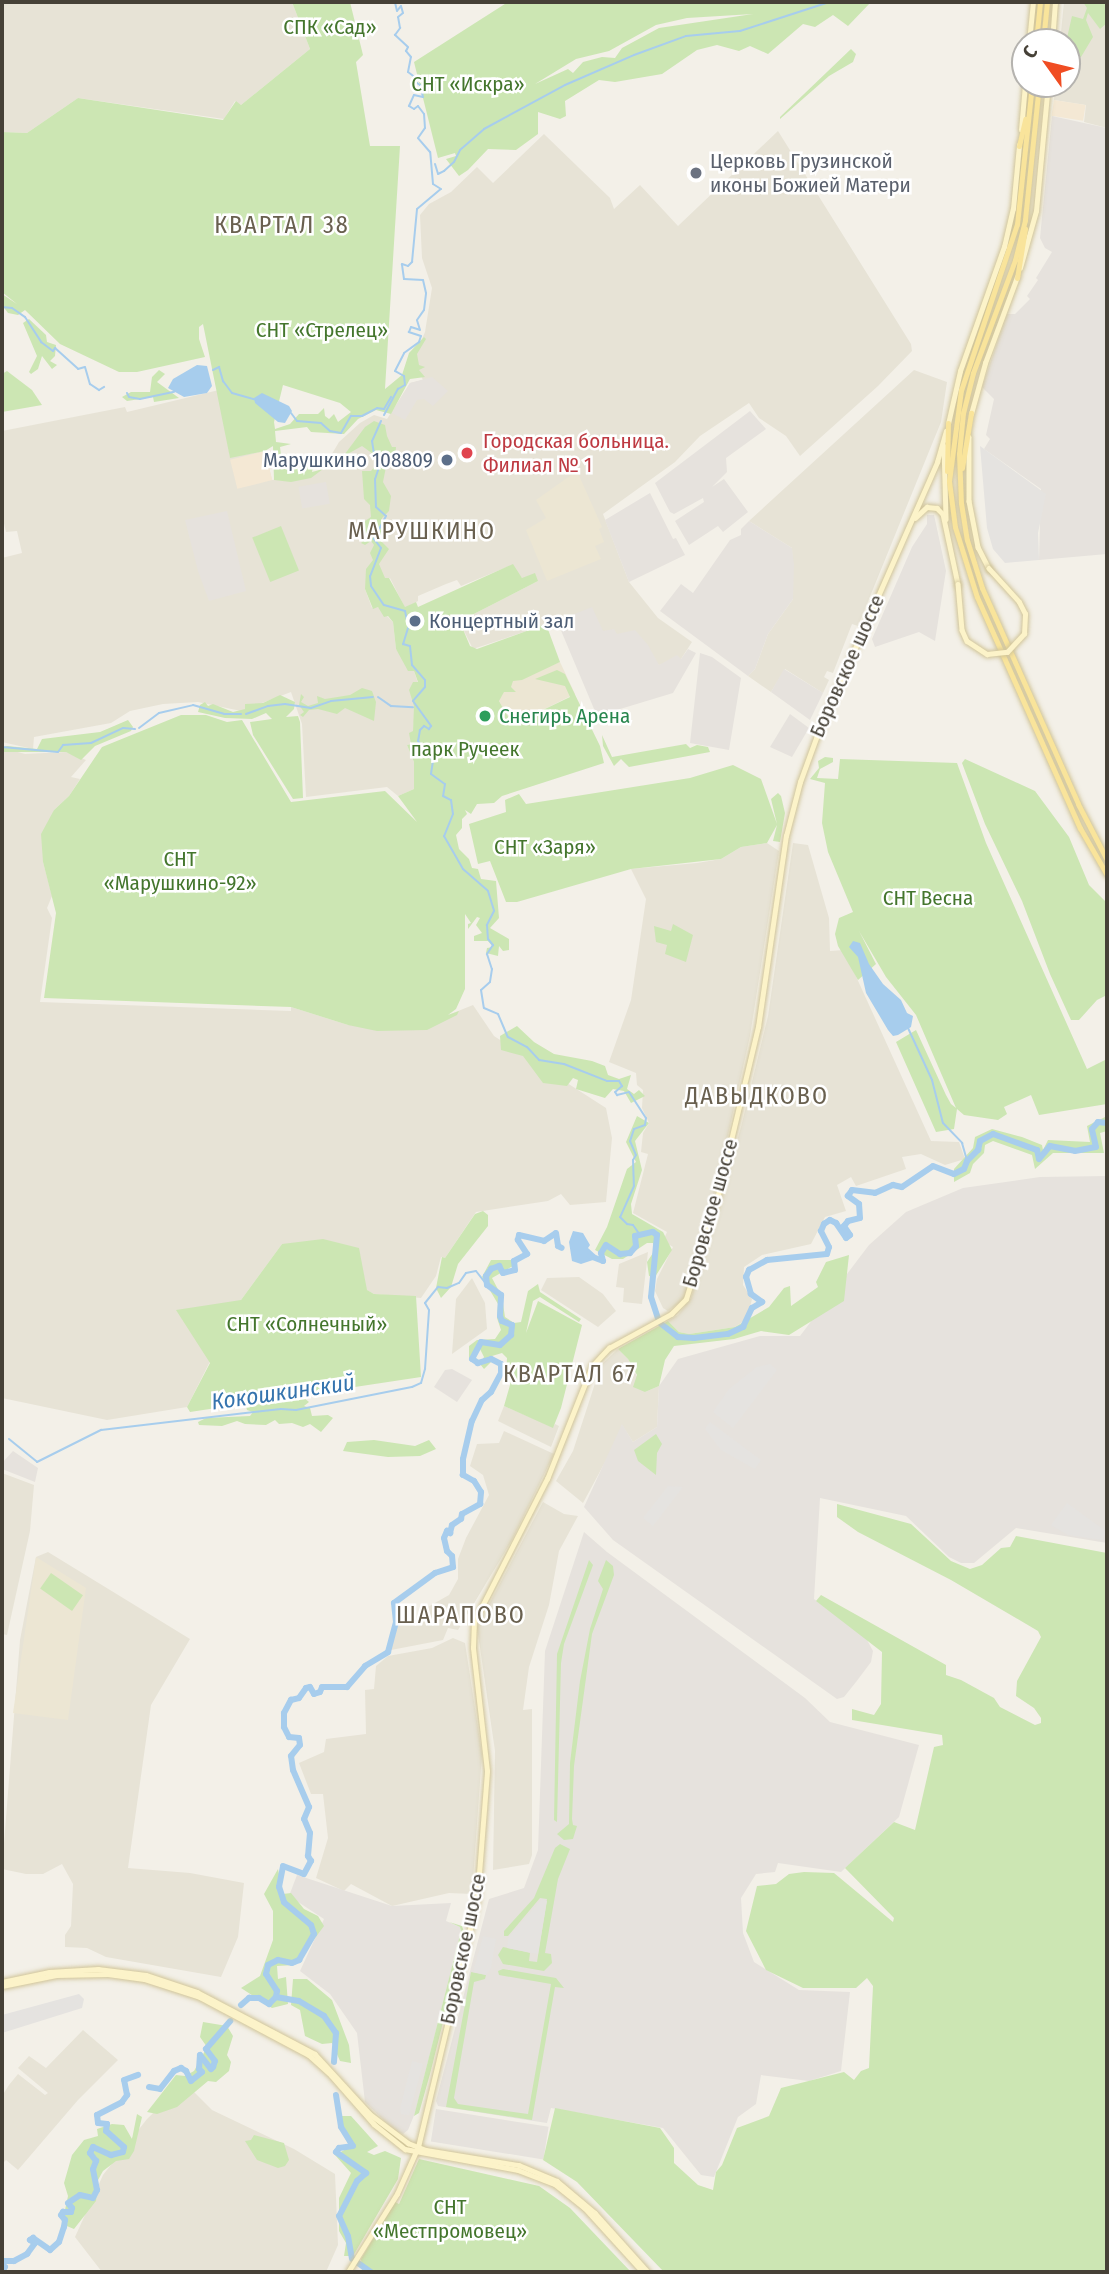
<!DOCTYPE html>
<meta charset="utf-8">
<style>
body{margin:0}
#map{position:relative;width:1109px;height:2274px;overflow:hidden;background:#f3f0e8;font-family:"Fira Sans Condensed",sans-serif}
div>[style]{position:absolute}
.residential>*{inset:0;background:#e7e3d6}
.commercial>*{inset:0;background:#f4e8d4;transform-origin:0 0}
.industrial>*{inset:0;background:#e6e2dd;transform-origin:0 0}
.education>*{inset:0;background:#ece6d3}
.green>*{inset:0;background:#cce6b3;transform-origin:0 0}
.parking>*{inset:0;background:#e5e3e0}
.water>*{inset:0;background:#a7cded}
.stream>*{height:2px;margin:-1px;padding:0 1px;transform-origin:1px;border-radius:1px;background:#a7cded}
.river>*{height:6px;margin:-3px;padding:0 3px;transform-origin:3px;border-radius:3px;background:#a7cded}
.roads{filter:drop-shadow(0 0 2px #d1c599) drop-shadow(0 0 2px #d1c599)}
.secondary>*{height:4.5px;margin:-2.25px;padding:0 2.25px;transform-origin:2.25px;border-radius:2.25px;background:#fcf3c9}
.primary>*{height:5px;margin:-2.5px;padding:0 2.5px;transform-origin:2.5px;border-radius:2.5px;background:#f9e49b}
.bridges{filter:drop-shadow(0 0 2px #d1c599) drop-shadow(0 0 2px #d1c599)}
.secondary-bridge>*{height:4.5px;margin:-2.25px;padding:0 2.25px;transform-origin:2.25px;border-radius:2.25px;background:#fcf3c9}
.dots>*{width:19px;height:19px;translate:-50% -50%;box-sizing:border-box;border:4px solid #fff;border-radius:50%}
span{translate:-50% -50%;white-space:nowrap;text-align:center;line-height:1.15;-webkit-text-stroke:5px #fff;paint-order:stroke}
.park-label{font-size:21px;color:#44762d}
.worship-label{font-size:21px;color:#5b616d}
.left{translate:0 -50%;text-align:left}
.health-label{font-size:21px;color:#be3a42}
.service-label{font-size:21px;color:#4e5e75}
.right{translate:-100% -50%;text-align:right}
.street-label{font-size:21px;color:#464137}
.leisure-label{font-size:21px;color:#27864d}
.water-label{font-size:23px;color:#3574ae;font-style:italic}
.quarter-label{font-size:24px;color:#69604f;letter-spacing:2px}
.frame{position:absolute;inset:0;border:4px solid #464137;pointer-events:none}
.north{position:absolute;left:1011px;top:28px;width:70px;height:70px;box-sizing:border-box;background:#fff;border:2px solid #b5b3af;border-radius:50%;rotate:304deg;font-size:19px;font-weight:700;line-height:28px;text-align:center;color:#464137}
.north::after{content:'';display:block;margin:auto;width:24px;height:32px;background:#f04d23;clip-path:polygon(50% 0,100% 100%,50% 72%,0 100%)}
</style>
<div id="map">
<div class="residential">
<i style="clip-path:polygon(2px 2px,292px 2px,310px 49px,241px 105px,235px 101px,224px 119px,78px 98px,27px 133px,2px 132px)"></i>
<i style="clip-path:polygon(1064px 2px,1107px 2px,1107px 128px,1084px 122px,1086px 105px,1054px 100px,1055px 84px,1067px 84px,1067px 42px,1060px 42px)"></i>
<i style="clip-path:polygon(778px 131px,911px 344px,912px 351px,878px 386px,800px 456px,786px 436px,759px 418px,749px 403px,700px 436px,675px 462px,603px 514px,629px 582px,658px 618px,692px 642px,681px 659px,659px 665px,617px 635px,557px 621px,473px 649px,462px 627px,466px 618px,538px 581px,522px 578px,512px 565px,461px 586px,457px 580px,446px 584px,418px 596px,418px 601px,405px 608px,390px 578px,365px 589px,372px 608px,378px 607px,393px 622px,396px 649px,414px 671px,418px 683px,413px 731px,411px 744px,407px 745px,414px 762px,414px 789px,398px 796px,387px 787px,306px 797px,302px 724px,291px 692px,241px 711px,198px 702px,163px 704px,130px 711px,111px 723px,34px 737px,33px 749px,2px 742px,2px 558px,22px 553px,17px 531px,6px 532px,2px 515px,2px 431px,125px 407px,127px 412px,219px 390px,230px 457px,265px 451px,272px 480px,315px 474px,326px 464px,339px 442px,360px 423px,374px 415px,387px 419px,410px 383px,423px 380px,413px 360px,425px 332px,432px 288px,422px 258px,420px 215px,429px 204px,451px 192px,477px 167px,493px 183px,544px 134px,610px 198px,614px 209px,640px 185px,678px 226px)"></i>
<i style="clip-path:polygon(914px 370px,947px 382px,941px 422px,858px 626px,852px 624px,833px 673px,827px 671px,824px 677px,829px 680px,823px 693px,785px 669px,771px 692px,748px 676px,755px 669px,768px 634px,793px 599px,792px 548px,749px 521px)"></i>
<i style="clip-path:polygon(14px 751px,25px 754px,66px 752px,86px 760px,71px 777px,80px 779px,69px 796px,54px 810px,43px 862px,52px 896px,47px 908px,52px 918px,40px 1002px,291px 1011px,291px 1007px,348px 1025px,431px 1022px,473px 1005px,494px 1036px,606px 1108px,612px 1138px,606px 1202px,570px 1205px,561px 1194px,548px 1201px,476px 1212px,445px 1258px,441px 1257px,436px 1276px,421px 1298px,374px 1294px,282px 1244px,241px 1300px,187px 1407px,107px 1420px,2px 1398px,2px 752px)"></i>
<i style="clip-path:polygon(767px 843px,779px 851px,750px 1036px,718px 1180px,688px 1288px,683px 1300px,668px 1311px,663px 1308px,655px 1291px,657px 1279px,673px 1247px,663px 1241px,667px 1232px,633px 1213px,648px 1154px,641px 1152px,643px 1133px,649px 1123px,642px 1108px,643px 1090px,637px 1085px,636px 1073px,609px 1062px,631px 1000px,646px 899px,631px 869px,697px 863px,721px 859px,741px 847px)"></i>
<i style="clip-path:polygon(793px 843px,808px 845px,829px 918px,830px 951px,844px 950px,931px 1141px,959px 1142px,965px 1159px,945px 1165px,921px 1154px,902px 1157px,906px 1169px,856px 1186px,851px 1177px,837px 1185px,846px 1211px,825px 1217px,811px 1244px,762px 1255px,744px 1267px,743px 1285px,752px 1299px,747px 1319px,735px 1327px,689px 1334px,679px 1332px,668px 1321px,678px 1315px,691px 1298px,741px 1127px,768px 1016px)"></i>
<i style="clip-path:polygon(648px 1252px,642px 1304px,623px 1302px,624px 1288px,616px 1287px,619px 1264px)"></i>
<i style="clip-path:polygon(579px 1277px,603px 1294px,616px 1311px,598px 1327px,541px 1290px,547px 1278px)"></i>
<i style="clip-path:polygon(472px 1278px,485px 1303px,487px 1329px,452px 1354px,456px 1299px)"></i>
<i style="clip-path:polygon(618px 1349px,628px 1359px,645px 1392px,659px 1386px,657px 1427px,633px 1442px,622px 1425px,610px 1453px,583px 1503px,556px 1481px,573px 1451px,601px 1365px)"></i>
<i style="clip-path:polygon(504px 1406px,553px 1427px,555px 1424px,559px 1426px,551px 1447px,498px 1421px)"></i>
<i style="clip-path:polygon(504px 1431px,554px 1454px,512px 1540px,458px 1630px,448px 1628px,443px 1640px,391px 1650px,398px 1620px,429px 1622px,426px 1608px,449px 1595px,458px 1579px,458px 1559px,466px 1538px,489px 1495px,483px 1475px,470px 1466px,477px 1444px,499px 1443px)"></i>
<i style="clip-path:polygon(2px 1473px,34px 1485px,30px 1531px,7px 1635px,2px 1634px)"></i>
<i style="clip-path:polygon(543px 1502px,564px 1514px,578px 1516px,559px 1551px,549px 1605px,529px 1667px,523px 1710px,532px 1709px,532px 1855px,529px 1864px,493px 1870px,495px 1751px,477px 1627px)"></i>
<i style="clip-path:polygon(48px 1552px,190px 1639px,151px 1705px,128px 1868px,190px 1873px,244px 1883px,238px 1937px,221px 1977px,106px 1957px,87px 1948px,65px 1947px,65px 1935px,71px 1926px,73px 1884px,62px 1864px,43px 1874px,26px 1874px,2px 1869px,20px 1640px,36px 1557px)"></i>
<i style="clip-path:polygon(453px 1638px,465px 1643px,482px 1754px,472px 1894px,449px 1893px,392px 1906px,351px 1884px,344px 1891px,316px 1878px,328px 1838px,323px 1794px,311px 1794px,299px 1763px,324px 1752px,326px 1739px,366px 1734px,365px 1690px,374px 1689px,376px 1666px,388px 1656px,432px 1648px)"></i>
<i style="clip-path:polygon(83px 2030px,118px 2060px,78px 2100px,18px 2170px,6px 2160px,2px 2164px,2px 2096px,9px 2085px,18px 2074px,45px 2095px,48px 2093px,18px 2068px,29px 2056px,46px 2068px)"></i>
<i style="clip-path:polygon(188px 2086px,212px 2110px,294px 2149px,335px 2174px,338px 2245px,326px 2272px,102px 2272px,75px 2237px,103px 2175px,147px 2119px,176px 2091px)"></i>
</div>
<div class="commercial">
<i style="left:1054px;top:100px;width:32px;height:16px;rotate:9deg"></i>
<i style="left:265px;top:451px;width:30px;height:36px;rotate:76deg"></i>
</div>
<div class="industrial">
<i style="clip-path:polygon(1052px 116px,1107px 128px,1107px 554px,1039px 560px,1041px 489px,984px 449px,990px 439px,986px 435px,994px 399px,982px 387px,1007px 314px,1015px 314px,1030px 299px,1027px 296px,1038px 280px,1036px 278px,1052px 252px,1045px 248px,1040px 238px)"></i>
<i style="clip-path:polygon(432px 377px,448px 391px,433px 406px,424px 399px,417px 400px,405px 420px,392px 413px,410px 383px)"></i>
<i style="clip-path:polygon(750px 411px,766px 429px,726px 458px,727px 472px,712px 487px,724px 479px,748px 512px,723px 532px,718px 526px,689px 545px,675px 521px,704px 502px,703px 498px,674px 514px,670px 512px,655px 483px)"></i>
<i style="left:326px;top:482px;width:22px;height:28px;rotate:80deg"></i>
<i style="clip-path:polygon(650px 493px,673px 539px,676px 538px,685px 555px,629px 582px,605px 520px)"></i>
<i style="clip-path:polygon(227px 511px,246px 591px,209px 601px,198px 571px,185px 520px)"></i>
<i style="clip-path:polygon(927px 515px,934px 515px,946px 571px,935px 641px,919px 632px,875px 647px,872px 639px,912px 547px,927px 524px)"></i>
<i style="clip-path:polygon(749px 521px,792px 548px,794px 565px,793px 599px,768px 634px,755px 669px,748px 676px,660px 611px,681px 584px,693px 593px,730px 540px,741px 535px,741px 529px)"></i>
<i style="clip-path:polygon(592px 607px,603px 631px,614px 629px,617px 634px,635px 630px,648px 645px,659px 665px,677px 655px,681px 659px,688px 649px,696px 653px,673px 693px,597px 716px,557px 621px)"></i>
<i style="clip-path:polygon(700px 653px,712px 657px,741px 678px,729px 750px,690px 743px)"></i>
<i style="clip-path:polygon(784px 669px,823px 693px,810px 720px,771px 692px)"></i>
<i style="clip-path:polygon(790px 714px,809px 728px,792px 757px,770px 747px)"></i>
<i style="clip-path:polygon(1107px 1176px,1107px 1543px,1016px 1528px,974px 1563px,961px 1563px,949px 1557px,906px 1516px,820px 1498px,814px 1599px,866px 1638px,873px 1651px,871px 1662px,856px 1682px,844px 1697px,837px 1699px,613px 1540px,584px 1507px,622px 1424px,633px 1442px,657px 1427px,659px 1386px,678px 1359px,760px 1336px,800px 1336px,869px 1245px,906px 1212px,963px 1188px,1040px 1177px)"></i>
<i style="clip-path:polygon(452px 1369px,472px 1380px,457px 1402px,434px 1387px,445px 1370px)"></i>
<i style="clip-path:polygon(13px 1451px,38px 1468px,35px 1482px,2px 1469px,2px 1463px)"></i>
<i style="clip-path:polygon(584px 1532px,607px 1552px,805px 1698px,830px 1722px,919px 1745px,899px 1817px,841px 1872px,778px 1863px,775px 1872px,756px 1874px,741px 1898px,743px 1933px,754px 1962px,799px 1990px,850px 1992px,841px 2071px,809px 2081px,761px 2075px,756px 2104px,738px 2117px,714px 2177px,701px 2175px,663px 2128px,551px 2108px,547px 2123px,438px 2106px,436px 2101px,489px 1899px,524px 1888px,538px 1850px,545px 1651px)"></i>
<i style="clip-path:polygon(297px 1875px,392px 1906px,451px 1903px,446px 1921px,460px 1927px,461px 1931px,415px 2113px,408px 2130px,403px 2134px,394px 2130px,365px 2102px,357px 2033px,330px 1994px,300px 1971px,324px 1919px,289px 1896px)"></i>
<i style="left:436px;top:2109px;width:114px;height:33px;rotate:9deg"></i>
</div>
<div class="education">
<i style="clip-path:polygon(577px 471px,602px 527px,599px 529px,604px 542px,595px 546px,601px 559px,547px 581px,526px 530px,546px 518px,536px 500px)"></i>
<i style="clip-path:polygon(560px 662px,575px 694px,512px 725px,492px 688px)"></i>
<i style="clip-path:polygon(36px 1557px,86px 1588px,68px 1720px,13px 1713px)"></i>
</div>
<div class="green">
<i style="clip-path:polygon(evenodd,292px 2px,350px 2px,363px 55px,356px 62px,370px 146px,400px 146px,385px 389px,402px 375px,409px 353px,424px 337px,426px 339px,417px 354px,419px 365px,425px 367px,419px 370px,425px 377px,410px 379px,391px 414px,376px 410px,358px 419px,344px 434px,311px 432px,307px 427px,275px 431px,276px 442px,291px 444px,280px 447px,282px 463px,285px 467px,300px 468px,306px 465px,310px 456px,315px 457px,312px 472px,323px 469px,311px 478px,291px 482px,274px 480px,273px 446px,265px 451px,230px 458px,203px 324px,199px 327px,199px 339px,205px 357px,137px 372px,119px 372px,60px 344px,25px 310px,18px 315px,8px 313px,2px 305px,2px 294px,17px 304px,2px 292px,2px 132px,27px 133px,78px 98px,223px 120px,236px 101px,241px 105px,310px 49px,292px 2px,283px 385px,340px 403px,351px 412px,338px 422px,334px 414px,329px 419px,325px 416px,324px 408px,318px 414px,299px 414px,290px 424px,275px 429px,274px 422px,283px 385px)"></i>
<i style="clip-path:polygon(evenodd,508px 2px,871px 2px,848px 26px,833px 15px,815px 27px,803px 24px,768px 54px,750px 46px,739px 51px,717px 45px,697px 50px,662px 74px,615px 82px,599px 80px,565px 101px,566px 116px,560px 119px,538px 112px,538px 134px,516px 150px,488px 149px,468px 170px,459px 176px,446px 159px,456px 156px,455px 153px,438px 158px,414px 62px,508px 2px,753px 14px,659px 28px,622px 48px,615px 58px,602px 57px,583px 62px,573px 73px,568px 69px,535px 84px,576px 59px,609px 51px,656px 25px,687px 18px,753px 14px)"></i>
<i style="clip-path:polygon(1083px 2px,1107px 2px,1107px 23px,1100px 29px,1088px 13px,1086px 20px,1093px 37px,1081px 57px,1071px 55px,1067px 38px,1072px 16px,1083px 19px,1087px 8px)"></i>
<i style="clip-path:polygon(851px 49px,856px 54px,853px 62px,829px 76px,780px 119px,780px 117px)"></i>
<i style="clip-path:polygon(29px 319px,46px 335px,47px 342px,56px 345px,55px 356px,50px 361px,57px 365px,52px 369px,42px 356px,38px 369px,31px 374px,29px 372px,37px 356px,23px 323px)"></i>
<i style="clip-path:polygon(159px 370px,165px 374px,157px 382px,179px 398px,154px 402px,153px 397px,127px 401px,122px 397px,131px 392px,150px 392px,152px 377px)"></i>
<i style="clip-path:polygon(7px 371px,32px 390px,42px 405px,2px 412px,2px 374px)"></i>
<i style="clip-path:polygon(374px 421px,385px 425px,387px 436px,392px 447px,396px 447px,395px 459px,383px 455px,380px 459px,362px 446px,344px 456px,333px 470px,365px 427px)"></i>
<i style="clip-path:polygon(376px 465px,386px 467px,383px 482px,391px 496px,389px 511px,382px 518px,383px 535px,379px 539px,389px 549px,379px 564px,385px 578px,389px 578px,405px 607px,416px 602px,418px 607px,513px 564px,522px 578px,535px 573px,538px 581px,466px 618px,462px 627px,470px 646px,477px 649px,546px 624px,560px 662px,522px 680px,513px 681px,511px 687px,516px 692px,504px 692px,499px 701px,511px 722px,524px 719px,570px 697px,565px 686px,535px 679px,557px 670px,565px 674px,600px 746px,604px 763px,502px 796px,494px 803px,477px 804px,471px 814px,465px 810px,467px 814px,462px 819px,462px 828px,456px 835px,459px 849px,469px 859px,472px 868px,478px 869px,481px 879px,496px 881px,499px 918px,490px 928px,509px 939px,509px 950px,503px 951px,499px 946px,498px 956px,486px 953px,487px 948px,493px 947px,488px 941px,474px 941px,474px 936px,482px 933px,476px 925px,480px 918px,477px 917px,468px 929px,468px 924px,471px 923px,465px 914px,465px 989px,456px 1009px,448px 1015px,459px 1011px,457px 1015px,427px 1030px,377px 1031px,348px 1025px,291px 1007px,44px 998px,56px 913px,43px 862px,41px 834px,54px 810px,69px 796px,102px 747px,181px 715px,206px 715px,227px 722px,242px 720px,291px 802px,385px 791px,417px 822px,398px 796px,414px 789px,414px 762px,407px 745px,411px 744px,409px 733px,413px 731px,414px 706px,409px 690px,413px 682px,418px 682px,414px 671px,408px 671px,396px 649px,393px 622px,388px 616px,384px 617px,378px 607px,373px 609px,365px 589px,366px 569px,373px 560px,370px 553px,374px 545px,371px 541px,365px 545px,361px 543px,366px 538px,359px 525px,371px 517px,370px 505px,364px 499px,362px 471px,371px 471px)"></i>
<i style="left:281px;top:526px;width:48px;height:31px;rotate:68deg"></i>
<i style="clip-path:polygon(362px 688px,372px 691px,376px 702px,374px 721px,345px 708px,337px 714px,318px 709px,309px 710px,303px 717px,300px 715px,304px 712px,299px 705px,301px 694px,304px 697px,301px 702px,308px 706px,318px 703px,317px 696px,325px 699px,350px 695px)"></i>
<i style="clip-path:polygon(280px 695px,295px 702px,294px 709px,286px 717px,298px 716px,300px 722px,303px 798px,293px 799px,253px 735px,250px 722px,272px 719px,266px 713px,252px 719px,225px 718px,198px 712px,200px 705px,205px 702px,208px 706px,213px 704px,233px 712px,245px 709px,245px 704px,263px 703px)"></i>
<i style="clip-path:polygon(128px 720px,133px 727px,131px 731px,95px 746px,81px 760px,66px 752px,2px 752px,2px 748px,7px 746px,37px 749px,42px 739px,100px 732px)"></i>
<i style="clip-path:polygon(602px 735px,612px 757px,686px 744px,690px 748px,697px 745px,708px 747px,710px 752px,629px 767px,621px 759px,614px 766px,603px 746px)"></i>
<i style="clip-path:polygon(825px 757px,833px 758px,833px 762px,820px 769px,817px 778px,838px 779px,840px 759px,957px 763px,986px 843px,1087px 1069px,1107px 1059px,1107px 1104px,1039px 1115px,1031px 1095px,1004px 1107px,1007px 1114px,998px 1120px,964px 1115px,957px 1109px,954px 1129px,936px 1132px,896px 1042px,916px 1030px,946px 1095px,951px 1104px,956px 1108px,916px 1015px,886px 977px,859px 931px,876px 964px,858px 980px,838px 946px,835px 934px,839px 918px,853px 912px,828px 852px,822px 823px,825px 783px,810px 779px,819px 768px,818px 761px)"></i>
<i style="clip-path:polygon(965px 759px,1035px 791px,1069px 837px,1089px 885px,1107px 903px,1107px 995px,1097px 1000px,1079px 1020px,1071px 1020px,1050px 974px,1022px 901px,985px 824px,962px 763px)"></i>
<i style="clip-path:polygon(733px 765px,761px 779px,777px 824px,771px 799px,778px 793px,781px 796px,785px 813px,780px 842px,773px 841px,777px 825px,767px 843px,741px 847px,721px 859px,631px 869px,517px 902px,506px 902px,490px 861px,478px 864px,469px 824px,506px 812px,505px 800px,519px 794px,526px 804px,690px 778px)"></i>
<i style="clip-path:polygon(673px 924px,693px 935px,686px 962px,665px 954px,667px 945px,656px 942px,654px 926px,671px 931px)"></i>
<i style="clip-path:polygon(517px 1026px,534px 1042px,554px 1054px,592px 1061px,605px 1066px,608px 1075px,619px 1079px,631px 1075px,627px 1089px,634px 1094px,639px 1090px,645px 1096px,631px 1103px,624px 1091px,613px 1089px,605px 1098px,576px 1089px,578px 1080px,573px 1078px,567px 1086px,543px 1083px,523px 1056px,501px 1050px,500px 1036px)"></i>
<i style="clip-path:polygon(637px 1116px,649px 1123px,635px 1141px,642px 1170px,631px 1204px,632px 1214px,663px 1232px,672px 1250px,655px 1277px,649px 1276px,647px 1262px,653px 1253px,653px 1243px,647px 1243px,623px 1259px,612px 1259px,595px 1250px,607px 1227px,627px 1169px,636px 1162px,626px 1142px)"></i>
<i style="clip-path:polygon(1107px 1116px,1107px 1131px,1100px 1133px,1104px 1153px,1053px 1153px,1035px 1169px,1032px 1155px,993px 1141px,985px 1145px,984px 1153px,973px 1164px,970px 1173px,954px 1182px,954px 1169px,973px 1148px,975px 1137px,992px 1129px,1022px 1137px,1042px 1145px,1043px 1150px,1048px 1140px,1090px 1142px,1087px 1126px)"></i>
<i style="clip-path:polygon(483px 1211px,488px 1215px,488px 1226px,458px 1264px,451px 1287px,441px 1298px,436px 1288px,442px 1257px,445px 1258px,475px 1214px)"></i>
<i style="clip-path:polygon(323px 1239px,359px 1248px,367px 1290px,374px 1294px,416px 1296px,421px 1377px,190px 1412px,187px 1407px,210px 1363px,176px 1310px,241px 1300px,282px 1244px)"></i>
<i style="clip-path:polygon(849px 1255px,844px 1301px,789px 1335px,761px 1331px,734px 1339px,674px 1346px,665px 1360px,659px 1386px,645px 1392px,633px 1387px,637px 1375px,628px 1359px,618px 1349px,668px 1321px,679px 1332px,689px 1334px,735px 1327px,769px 1307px,784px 1288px,790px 1286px,791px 1306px,818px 1287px,816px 1282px,826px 1262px)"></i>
<i style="clip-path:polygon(491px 1260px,512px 1260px,513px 1266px,492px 1278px,502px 1297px,505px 1317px,514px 1323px,521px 1322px,528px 1291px,538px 1284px,540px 1292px,581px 1319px,579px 1322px,540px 1297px,533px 1301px,526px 1333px,538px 1301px,582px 1325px,561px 1408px,553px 1428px,504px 1406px,512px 1378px,506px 1376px,507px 1358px,502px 1353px,492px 1356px,491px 1362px,484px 1369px,480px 1364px,484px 1357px,480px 1349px,469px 1359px,469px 1346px,477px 1340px,495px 1339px,501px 1330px,497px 1318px,498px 1304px,482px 1277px)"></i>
<i style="clip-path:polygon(304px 1398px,309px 1402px,304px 1406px,310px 1408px,312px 1416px,328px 1415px,333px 1418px,321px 1432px,310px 1424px,303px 1427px,292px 1423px,279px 1424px,275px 1420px,266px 1425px,245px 1424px,237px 1421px,222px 1426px,199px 1425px,198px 1422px,206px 1418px,250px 1416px,253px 1412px,247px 1410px,246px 1406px)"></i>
<i style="clip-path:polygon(656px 1434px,662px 1444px,657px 1453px,656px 1475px,638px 1461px,634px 1450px)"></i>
<i style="clip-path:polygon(374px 1440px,415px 1446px,429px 1440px,436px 1449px,420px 1456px,388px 1457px,343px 1451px,347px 1442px)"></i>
<i style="clip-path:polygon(837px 1504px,911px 1524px,951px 1561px,970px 1569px,982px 1565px,1001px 1548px,1010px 1547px,1016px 1536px,1107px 1553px,1107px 2272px,664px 2272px,577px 2182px,543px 2160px,555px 2108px,660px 2128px,674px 2148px,674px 2163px,698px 2185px,713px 2190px,716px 2172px,722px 2165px,737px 2128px,769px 2116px,781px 2088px,844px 2072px,854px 2080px,861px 2071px,869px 2068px,873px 1986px,867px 1978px,856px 1988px,803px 1988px,766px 1970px,746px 1931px,757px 1886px,776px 1884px,789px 1874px,804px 1872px,834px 1873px,893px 1922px,894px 1918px,845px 1868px,894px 1822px,915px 1830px,934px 1747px,943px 1745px,942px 1735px,852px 1720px,852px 1709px,874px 1715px,881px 1704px,882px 1652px,816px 1601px,821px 1595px,946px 1665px,946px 1675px,961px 1680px,994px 1698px,1000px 1707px,1035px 1725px,1041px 1723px,1041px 1718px,1034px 1708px,1016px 1696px,1017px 1681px,1041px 1637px,1038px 1631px,951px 1580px,858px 1532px,837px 1517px)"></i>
<i style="clip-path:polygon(589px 1560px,593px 1565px,564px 1644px,561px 1663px,557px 1822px,554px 1820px,557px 1654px)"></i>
<i style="clip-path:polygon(606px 1560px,613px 1566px,614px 1575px,592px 1634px,574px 1766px,572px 1819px,573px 1825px,577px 1826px,573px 1839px,564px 1840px,557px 1834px,569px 1824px,570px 1763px,580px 1681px,590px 1629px,603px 1589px,598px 1581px)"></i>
<i style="left:51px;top:1573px;width:39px;height:19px;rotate:35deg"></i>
<i style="clip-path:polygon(560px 1844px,570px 1849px,558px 1879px,545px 1953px,551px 1954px,552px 1963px,544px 1971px,503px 1964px,498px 1955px,503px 1947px,526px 1952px,530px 1953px,529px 1961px,537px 1962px,547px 1899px,540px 1898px,508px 1936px,504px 1936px,504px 1931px,534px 1898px,555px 1848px)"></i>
<i style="clip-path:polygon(278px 1869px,283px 1894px,291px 1893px,304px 1909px,318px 1916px,324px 1926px,295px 1965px,277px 1966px,278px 1979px,286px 1977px,288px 2004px,272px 2008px,241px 1988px,260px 1976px,273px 1940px,273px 1911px,264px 1894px)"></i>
<i style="clip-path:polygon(449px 1922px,462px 1926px,465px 1935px,430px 2074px,419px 2113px,414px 2116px,461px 1931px,460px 1927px)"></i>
<i style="clip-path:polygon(503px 1969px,556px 1978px,564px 1988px,555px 1987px,532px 2120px,446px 2107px,471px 1972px,486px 1975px,485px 1979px,474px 1982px,454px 2098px,458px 2104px,528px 2114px,551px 1984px,499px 1975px,498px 1971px)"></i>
<i style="clip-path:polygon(293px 1979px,307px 1979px,332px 2000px,349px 2045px,351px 2063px,340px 2061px,332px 2043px,322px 2044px,305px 2036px,300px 2010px,291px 2005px)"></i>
<i style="clip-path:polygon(203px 2022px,227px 2026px,233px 2036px,227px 2055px,231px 2062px,229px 2071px,216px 2082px,208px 2081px,177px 2107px,157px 2114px,147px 2112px,176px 2075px,185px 2076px,194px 2071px,207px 2047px,200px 2037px)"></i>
<i style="clip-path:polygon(137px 2114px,142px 2117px,134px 2151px,129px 2159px,116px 2161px,103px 2171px,98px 2180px,96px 2201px,74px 2229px,62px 2224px,68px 2196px,64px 2183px,72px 2155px,84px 2140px,98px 2136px,97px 2129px,112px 2124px,124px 2125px,132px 2139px)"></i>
<i style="clip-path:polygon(340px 2116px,351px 2116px,378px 2146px,367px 2152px,374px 2155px,385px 2151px,401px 2158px,398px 2179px,353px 2256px,344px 2256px,346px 2243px,339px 2231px,339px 2198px,351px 2173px,335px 2155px,350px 2147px,340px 2129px)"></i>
<i style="clip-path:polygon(254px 2135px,284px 2143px,289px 2160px,285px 2166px,278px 2168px,257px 2160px,245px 2141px,251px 2140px)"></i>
<i style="clip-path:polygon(419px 2159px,539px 2186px,570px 2208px,631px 2272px,362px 2272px,361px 2259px,392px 2207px,395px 2202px,399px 2204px)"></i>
</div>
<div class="parking">
<i style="clip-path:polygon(980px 446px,1046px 494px,1038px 533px,1039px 560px,1005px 563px,993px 549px,987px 528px)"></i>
<i style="clip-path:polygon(770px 1364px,777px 1370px,733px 1428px,713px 1412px,729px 1389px,757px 1367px)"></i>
<i style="clip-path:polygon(710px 1422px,761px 1460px,755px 1469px,721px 1450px,705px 1429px)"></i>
<i style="clip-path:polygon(668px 1486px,683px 1487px,653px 1526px,643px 1518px)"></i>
<i style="clip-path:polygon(1067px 1503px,1107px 1532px,1102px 1540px,1068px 1535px,1051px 1525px)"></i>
<i style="clip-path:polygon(542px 1899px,547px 1901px,538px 1954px,507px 1948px,508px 1938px)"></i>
<i style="clip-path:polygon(483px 1936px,496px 1939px,491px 1968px,486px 1975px,473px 1972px)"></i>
<i style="clip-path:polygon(79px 1994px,84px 1999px,82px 2008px,2px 2033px,2px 2015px)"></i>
<i style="clip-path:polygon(412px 2061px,423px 2064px,409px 2115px,401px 2114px,400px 2108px)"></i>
</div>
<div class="water">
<i style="clip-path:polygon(197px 365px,207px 366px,212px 386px,207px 393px,184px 397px,168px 388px,173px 379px)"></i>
<i style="clip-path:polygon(262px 393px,289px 406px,292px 411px,285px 423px,278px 422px,255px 403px,254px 398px)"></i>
<i style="clip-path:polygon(853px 941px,860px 943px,869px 964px,883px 984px,901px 1000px,907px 1013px,913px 1016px,911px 1027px,898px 1035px,893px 1036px,888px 1030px,866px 993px,858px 957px,849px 947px)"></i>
<i style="clip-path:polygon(573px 1231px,583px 1233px,590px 1245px,588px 1248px,599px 1258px,581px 1264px,572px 1261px,569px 1242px)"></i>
</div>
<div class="stream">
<i style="left:435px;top:164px;width:10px;rotate:73deg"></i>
<i style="left:438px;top:174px;width:7px;rotate:-27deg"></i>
<i style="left:444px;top:171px;width:13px;rotate:-42deg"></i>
<i style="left:454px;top:162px;width:13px;rotate:-63deg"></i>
<i style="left:460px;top:150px;width:32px;rotate:-41deg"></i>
<i style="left:484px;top:129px;width:92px;rotate:-28.5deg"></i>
<i style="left:565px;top:85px;width:75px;rotate:-23.5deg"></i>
<i style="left:634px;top:55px;width:55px;rotate:-20.1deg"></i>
<i style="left:686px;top:36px;width:54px;rotate:-5.3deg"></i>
<i style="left:740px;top:31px;width:94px;rotate:-18deg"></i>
<i style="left:2px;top:307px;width:10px;rotate:6deg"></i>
<i style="left:12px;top:308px;width:16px;rotate:35deg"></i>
<i style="left:25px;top:317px;width:30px;rotate:57deg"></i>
<i style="left:41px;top:342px;width:15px;rotate:37deg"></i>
<i style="left:53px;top:351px;width:4px;rotate:-56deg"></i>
<i style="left:55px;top:348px;width:31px;rotate:42deg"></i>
<i style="left:78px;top:369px;width:7px;rotate:-16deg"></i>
<i style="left:85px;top:367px;width:18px;rotate:74deg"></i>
<i style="left:90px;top:384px;width:11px;rotate:34deg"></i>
<i style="left:99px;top:390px;width:6px;rotate:-31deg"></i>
<i style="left:213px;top:370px;width:7px;rotate:-27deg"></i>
<i style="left:219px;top:367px;width:15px;rotate:74deg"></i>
<i style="left:223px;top:381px;width:15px;rotate:53deg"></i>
<i style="left:232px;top:393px;width:25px;rotate:16deg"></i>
<i style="left:127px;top:393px;width:4px;rotate:63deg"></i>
<i style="left:129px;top:397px;width:11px;rotate:10deg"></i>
<i style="left:140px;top:399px;width:35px;rotate:-12deg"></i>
<i style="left:291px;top:413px;width:10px;rotate:53deg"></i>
<i style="left:297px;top:421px;width:24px;rotate:5deg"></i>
<i style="left:321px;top:423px;width:12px;rotate:42deg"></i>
<i style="left:330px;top:431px;width:11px;rotate:10deg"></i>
<i style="left:341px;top:433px;width:20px;rotate:-60deg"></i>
<i style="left:351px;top:416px;width:11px"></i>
<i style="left:362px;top:416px;width:17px;rotate:-28deg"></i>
<i style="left:377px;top:408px;width:7px;rotate:8deg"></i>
<i style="left:384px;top:409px;width:14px;rotate:-60deg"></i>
<i style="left:384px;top:415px;width:30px;rotate:-62deg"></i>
<i style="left:398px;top:389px;width:8px;rotate:-30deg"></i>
<i style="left:405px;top:385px;width:9px;rotate:-96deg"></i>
<i style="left:404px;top:376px;width:10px;rotate:-151deg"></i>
<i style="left:395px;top:371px;width:20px;rotate:-63deg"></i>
<i style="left:404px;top:353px;width:19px;rotate:-36deg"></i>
<i style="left:419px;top:342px;width:6px;rotate:-72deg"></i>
<i style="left:421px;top:336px;width:13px;rotate:-162deg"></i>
<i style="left:409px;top:332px;width:5px;rotate:-68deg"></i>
<i style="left:411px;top:327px;width:9px;rotate:18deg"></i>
<i style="left:420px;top:330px;width:10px;rotate:-107deg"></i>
<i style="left:417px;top:320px;width:12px;rotate:-55deg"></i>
<i style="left:424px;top:310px;width:17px;rotate:-83deg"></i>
<i style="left:426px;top:293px;width:13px;rotate:-103deg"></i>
<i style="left:423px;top:280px;width:19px;rotate:-177deg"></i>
<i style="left:404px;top:279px;width:15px;rotate:-98deg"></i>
<i style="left:402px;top:264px;width:6px;rotate:18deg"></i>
<i style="left:408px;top:266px;width:6px;rotate:-45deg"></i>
<i style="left:412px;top:262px;width:53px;rotate:-84.6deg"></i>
<i style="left:417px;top:209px;width:31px;rotate:-40deg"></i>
<i style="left:441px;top:189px;width:9px;rotate:-148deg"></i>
<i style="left:433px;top:184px;width:32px;rotate:-95deg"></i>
<i style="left:430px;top:152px;width:18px;rotate:-131deg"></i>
<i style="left:418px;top:138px;width:12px;rotate:-55deg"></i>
<i style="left:425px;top:128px;width:14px;rotate:-94deg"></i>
<i style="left:424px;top:114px;width:10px;rotate:-127deg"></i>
<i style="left:418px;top:106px;width:5px;rotate:143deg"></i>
<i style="left:414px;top:109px;width:6px;rotate:-149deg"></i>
<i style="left:409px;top:106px;width:12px;rotate:-66deg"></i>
<i style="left:414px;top:95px;width:9px;rotate:13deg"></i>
<i style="left:423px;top:97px;width:12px;rotate:-104deg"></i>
<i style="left:420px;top:85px;width:7px;rotate:-146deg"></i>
<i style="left:414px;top:81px;width:4px;rotate:-56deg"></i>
<i style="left:416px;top:78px;width:10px;rotate:-143deg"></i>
<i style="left:408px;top:72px;width:15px;rotate:-79deg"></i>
<i style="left:411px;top:57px;width:8px;rotate:-130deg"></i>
<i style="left:406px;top:51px;width:4px;rotate:-63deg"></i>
<i style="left:408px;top:47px;width:18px;rotate:-137deg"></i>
<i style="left:395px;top:35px;width:9px;rotate:-54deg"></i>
<i style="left:400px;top:28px;width:11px;rotate:-100deg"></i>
<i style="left:398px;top:17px;width:6px;rotate:-39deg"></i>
<i style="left:403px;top:13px;width:7px;rotate:-106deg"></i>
<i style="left:401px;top:6px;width:6px;rotate:129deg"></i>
<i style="left:397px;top:11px;width:9px;rotate:-103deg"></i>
<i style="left:381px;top:421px;width:22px;rotate:114deg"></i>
<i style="left:372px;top:441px;width:18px;rotate:81deg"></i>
<i style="left:375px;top:459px;width:7px;rotate:45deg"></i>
<i style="left:380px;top:464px;width:16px;rotate:108deg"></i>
<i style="left:375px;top:479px;width:28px;rotate:88deg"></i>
<i style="left:376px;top:507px;width:13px;rotate:42deg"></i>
<i style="left:386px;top:516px;width:26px;rotate:118deg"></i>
<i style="left:374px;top:539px;width:11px;rotate:52deg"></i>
<i style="left:381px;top:548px;width:30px;rotate:111deg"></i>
<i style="left:370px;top:576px;width:10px;rotate:84deg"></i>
<i style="left:371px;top:586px;width:23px;rotate:56deg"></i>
<i style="left:384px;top:605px;width:22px;rotate:16deg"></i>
<i style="left:405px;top:611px;width:14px;rotate:78deg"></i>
<i style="left:408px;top:628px;width:17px;rotate:107deg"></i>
<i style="left:403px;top:644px;width:7px;rotate:16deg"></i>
<i style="left:410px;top:646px;width:19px;rotate:84deg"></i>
<i style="left:412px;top:665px;width:20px;rotate:49deg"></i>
<i style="left:425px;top:680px;width:7px;rotate:90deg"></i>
<i style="left:425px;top:687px;width:18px;rotate:131deg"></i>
<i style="left:413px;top:701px;width:31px;rotate:54deg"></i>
<i style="left:431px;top:726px;width:4px;rotate:124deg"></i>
<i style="left:429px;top:729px;width:6px;rotate:-149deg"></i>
<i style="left:424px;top:726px;width:6px;rotate:135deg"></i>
<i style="left:420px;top:730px;width:11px;rotate:100deg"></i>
<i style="left:418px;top:741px;width:25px;rotate:53deg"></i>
<i style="left:433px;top:761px;width:13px;rotate:99deg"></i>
<i style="left:431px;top:774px;width:17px;rotate:36deg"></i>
<i style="left:445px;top:784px;width:12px;rotate:99deg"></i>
<i style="left:443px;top:796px;width:9px;rotate:27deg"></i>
<i style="left:451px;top:800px;width:14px;rotate:82deg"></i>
<i style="left:453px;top:814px;width:24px;rotate:112deg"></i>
<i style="left:444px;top:836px;width:38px;rotate:60deg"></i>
<i style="left:463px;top:869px;width:33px;rotate:41deg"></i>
<i style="left:488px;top:891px;width:21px;rotate:73deg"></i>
<i style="left:494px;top:911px;width:16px;rotate:117deg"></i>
<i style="left:487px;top:925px;width:14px;rotate:86deg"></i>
<i style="left:488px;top:939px;width:8px;rotate:50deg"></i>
<i style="left:493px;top:945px;width:11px;rotate:124deg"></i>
<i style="left:487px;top:954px;width:16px;rotate:72deg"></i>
<i style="left:492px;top:969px;width:13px;rotate:99deg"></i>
<i style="left:490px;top:982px;width:12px;rotate:138deg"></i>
<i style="left:481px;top:990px;width:18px;rotate:81deg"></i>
<i style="left:484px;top:1008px;width:15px;rotate:23deg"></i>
<i style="left:498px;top:1014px;width:25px;rotate:67deg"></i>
<i style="left:508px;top:1037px;width:21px;rotate:28deg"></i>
<i style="left:527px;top:1047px;width:18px;rotate:47deg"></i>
<i style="left:539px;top:1060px;width:25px;rotate:9deg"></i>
<i style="left:564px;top:1064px;width:46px;rotate:21.6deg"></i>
<i style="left:607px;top:1081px;width:12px"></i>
<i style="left:619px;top:1081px;width:6px;rotate:59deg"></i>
<i style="left:622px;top:1086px;width:9px;rotate:139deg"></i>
<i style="left:615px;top:1092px;width:4px;rotate:56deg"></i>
<i style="left:617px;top:1095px;width:12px;rotate:-14deg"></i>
<i style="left:629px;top:1092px;width:31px;rotate:57deg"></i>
<i style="left:646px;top:1118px;width:7px;rotate:98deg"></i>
<i style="left:645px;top:1125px;width:12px;rotate:160deg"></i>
<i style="left:634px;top:1129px;width:13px;rotate:108deg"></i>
<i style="left:630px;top:1141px;width:15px;rotate:67deg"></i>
<i style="left:636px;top:1155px;width:6px;rotate:121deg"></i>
<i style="left:633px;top:1160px;width:26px;rotate:88deg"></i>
<i style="left:634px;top:1186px;width:34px;rotate:114deg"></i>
<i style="left:620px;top:1217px;width:10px;rotate:45deg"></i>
<i style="left:627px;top:1224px;width:6px;rotate:9deg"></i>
<i style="left:633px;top:1225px;width:12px;rotate:55deg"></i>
<i style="left:378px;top:697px;width:16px;rotate:35deg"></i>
<i style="left:391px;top:706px;width:22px;rotate:3deg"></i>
<i style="left:246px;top:714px;width:23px;rotate:-20deg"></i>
<i style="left:268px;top:706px;width:17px;rotate:-7deg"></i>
<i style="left:285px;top:704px;width:26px;rotate:9deg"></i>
<i style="left:311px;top:708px;width:21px;rotate:-19deg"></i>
<i style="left:331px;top:701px;width:42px;rotate:-5.4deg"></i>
<i style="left:139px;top:728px;width:25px;rotate:-37deg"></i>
<i style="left:159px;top:713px;width:35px;rotate:-13deg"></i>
<i style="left:193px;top:705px;width:32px;rotate:16deg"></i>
<i style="left:224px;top:714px;width:17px"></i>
<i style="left:2px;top:747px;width:56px;rotate:5.1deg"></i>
<i style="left:58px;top:752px;width:9px;rotate:-54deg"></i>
<i style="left:63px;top:745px;width:28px;rotate:-4deg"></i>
<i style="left:91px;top:743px;width:35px;rotate:-25deg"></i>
<i style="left:123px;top:728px;width:12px;rotate:5deg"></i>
<i style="left:908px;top:1028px;width:57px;rotate:65.2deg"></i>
<i style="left:932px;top:1080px;width:44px;rotate:75.7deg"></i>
<i style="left:943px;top:1123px;width:28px;rotate:46deg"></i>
<i style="left:962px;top:1143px;width:19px;rotate:74deg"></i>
<i style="left:9px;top:1439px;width:36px;rotate:39deg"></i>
<i style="left:37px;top:1462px;width:72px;rotate:-26.6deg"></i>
<i style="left:101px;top:1430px;width:181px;rotate:-6.7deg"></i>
<i style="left:281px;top:1409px;width:15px;rotate:4deg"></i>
<i style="left:296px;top:1410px;width:118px;rotate:-11.2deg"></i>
<i style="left:412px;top:1387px;width:10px;rotate:-24deg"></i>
<i style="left:421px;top:1383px;width:15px;rotate:-74deg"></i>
<i style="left:425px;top:1369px;width:59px;rotate:-86.1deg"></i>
<i style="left:429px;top:1310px;width:8px;rotate:-120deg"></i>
<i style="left:425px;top:1303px;width:21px;rotate:-51deg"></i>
<i style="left:438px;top:1287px;width:9px;rotate:6deg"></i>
<i style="left:447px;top:1288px;width:13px;rotate:-23deg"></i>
<i style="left:459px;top:1283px;width:12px;rotate:-55deg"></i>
<i style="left:466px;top:1273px;width:10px;rotate:-11deg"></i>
<i style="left:476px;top:1271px;width:18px;rotate:52deg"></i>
</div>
<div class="river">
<i style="left:590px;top:1256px;width:14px;rotate:21deg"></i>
<i style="left:603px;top:1261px;width:8px;rotate:-104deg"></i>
<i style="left:601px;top:1253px;width:9px;rotate:-58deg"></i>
<i style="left:606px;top:1245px;width:17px;rotate:33deg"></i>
<i style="left:620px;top:1254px;width:10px;rotate:-6deg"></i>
<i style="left:630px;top:1253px;width:9px;rotate:-49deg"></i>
<i style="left:636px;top:1246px;width:10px;rotate:-96deg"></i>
<i style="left:635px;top:1236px;width:18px;rotate:-13deg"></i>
<i style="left:653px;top:1232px;width:5px;rotate:37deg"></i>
<i style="left:657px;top:1235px;width:62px;rotate:95.5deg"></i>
<i style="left:651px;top:1297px;width:23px;rotate:72deg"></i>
<i style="left:660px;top:1323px;width:23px;rotate:38deg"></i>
<i style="left:678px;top:1337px;width:16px;rotate:4deg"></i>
<i style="left:694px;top:1338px;width:34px;rotate:-7deg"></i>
<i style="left:728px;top:1334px;width:17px;rotate:-25deg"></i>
<i style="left:743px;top:1327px;width:21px;rotate:-65deg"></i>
<i style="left:752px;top:1308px;width:12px;rotate:-31deg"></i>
<i style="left:762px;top:1302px;width:14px;rotate:-144deg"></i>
<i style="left:751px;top:1294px;width:18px;rotate:-106deg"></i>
<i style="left:746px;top:1277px;width:8px;rotate:-67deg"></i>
<i style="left:749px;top:1270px;width:21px;rotate:-29deg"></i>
<i style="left:767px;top:1260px;width:60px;rotate:-5.7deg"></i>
<i style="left:827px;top:1254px;width:7px;rotate:-74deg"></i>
<i style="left:829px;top:1247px;width:18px;rotate:-117deg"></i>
<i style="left:821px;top:1231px;width:8px;rotate:-67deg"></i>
<i style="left:824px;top:1224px;width:7px;rotate:-34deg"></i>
<i style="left:830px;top:1220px;width:7px;rotate:27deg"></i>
<i style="left:836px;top:1223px;width:18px;rotate:56deg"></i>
<i style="left:846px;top:1238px;width:5px;rotate:-37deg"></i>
<i style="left:850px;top:1235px;width:11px;rotate:-124deg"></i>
<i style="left:844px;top:1226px;width:6px;rotate:-51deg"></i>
<i style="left:848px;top:1221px;width:12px;rotate:-14deg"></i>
<i style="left:860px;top:1218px;width:14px;rotate:-94deg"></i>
<i style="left:859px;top:1204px;width:14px;rotate:-144deg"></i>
<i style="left:848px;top:1196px;width:7px;rotate:-56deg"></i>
<i style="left:852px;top:1190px;width:23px;rotate:7deg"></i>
<i style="left:875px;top:1193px;width:20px;rotate:-24deg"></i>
<i style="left:893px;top:1185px;width:9px;rotate:13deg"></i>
<i style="left:902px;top:1187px;width:37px;rotate:-34deg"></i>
<i style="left:933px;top:1166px;width:22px;rotate:21deg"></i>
<i style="left:954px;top:1174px;width:11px;rotate:-27deg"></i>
<i style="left:964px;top:1169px;width:9px;rotate:-69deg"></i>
<i style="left:967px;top:1161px;width:16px;rotate:-45deg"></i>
<i style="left:978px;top:1150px;width:9px;rotate:-77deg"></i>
<i style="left:980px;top:1141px;width:15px;rotate:-28deg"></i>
<i style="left:993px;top:1134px;width:47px;rotate:20deg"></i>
<i style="left:1037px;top:1150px;width:9px;rotate:77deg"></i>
<i style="left:1039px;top:1159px;width:17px;rotate:-50deg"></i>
<i style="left:1050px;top:1146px;width:25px;rotate:11deg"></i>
<i style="left:1075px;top:1151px;width:21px;rotate:-11deg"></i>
<i style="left:1096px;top:1147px;width:18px;rotate:-103deg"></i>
<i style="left:1092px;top:1129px;width:9px;rotate:-49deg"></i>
<i style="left:1098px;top:1122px;width:9px;rotate:6deg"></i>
<i style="left:276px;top:1997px;width:23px;rotate:10deg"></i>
<i style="left:299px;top:2001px;width:29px;rotate:31deg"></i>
<i style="left:324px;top:2016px;width:21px;rotate:55deg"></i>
<i style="left:336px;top:2033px;width:29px;rotate:94deg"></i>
<i style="left:241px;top:2005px;width:11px;rotate:-41deg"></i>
<i style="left:249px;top:1998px;width:10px"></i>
<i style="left:259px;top:1998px;width:12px;rotate:31deg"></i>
<i style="left:269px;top:2004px;width:10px;rotate:-45deg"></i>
<i style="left:276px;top:1997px;width:6px;rotate:-81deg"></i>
<i style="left:277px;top:1991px;width:20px;rotate:-123deg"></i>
<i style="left:266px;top:1974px;width:9px;rotate:-77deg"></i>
<i style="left:268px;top:1965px;width:11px;rotate:-27deg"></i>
<i style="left:278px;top:1960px;width:14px;rotate:12deg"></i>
<i style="left:292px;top:1963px;width:8px;rotate:-23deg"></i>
<i style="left:299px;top:1960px;width:30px;rotate:-60deg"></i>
<i style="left:314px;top:1934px;width:9px;rotate:-108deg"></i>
<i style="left:311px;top:1925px;width:35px;rotate:-140deg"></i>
<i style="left:284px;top:1902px;width:16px;rotate:-108deg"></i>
<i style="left:279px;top:1887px;width:21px;rotate:-79deg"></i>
<i style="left:283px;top:1866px;width:22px;rotate:21deg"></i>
<i style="left:304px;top:1874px;width:15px;rotate:-62deg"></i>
<i style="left:311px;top:1861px;width:6px;rotate:-121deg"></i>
<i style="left:308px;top:1856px;width:23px;rotate:-85deg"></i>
<i style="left:310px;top:1833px;width:15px;rotate:-113deg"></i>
<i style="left:304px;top:1819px;width:13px;rotate:-67deg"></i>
<i style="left:309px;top:1807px;width:40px;rotate:-113.4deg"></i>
<i style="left:293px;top:1770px;width:14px;rotate:-98deg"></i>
<i style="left:291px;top:1756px;width:14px;rotate:-51deg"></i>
<i style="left:300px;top:1745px;width:7px;rotate:-98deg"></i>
<i style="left:299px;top:1738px;width:10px;rotate:-174deg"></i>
<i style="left:289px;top:1737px;width:11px;rotate:-117deg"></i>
<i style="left:284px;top:1727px;width:14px;rotate:-90deg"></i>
<i style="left:284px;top:1713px;width:15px;rotate:-62deg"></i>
<i style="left:291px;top:1700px;width:8px;rotate:-14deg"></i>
<i style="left:299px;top:1698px;width:12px;rotate:-55deg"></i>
<i style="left:306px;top:1688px;width:4px;rotate:-14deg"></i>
<i style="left:310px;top:1687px;width:8px;rotate:60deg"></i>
<i style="left:314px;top:1694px;width:6px;rotate:-18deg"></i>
<i style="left:320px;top:1692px;width:5px;rotate:-68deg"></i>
<i style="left:322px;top:1687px;width:25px"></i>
<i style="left:347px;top:1687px;width:28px;rotate:-49deg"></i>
<i style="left:365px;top:1666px;width:27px;rotate:-31deg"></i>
<i style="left:388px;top:1652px;width:31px;rotate:-75deg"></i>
<i style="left:396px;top:1622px;width:19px;rotate:-96deg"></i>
<i style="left:394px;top:1603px;width:51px;rotate:-36.2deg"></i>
<i style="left:435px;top:1573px;width:19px;rotate:-18deg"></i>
<i style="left:453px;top:1567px;width:11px;rotate:-95deg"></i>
<i style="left:452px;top:1556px;width:7px;rotate:-135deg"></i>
<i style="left:447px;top:1551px;width:13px;rotate:-103deg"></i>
<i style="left:444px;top:1538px;width:8px;rotate:-67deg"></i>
<i style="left:447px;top:1531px;width:4px;rotate:34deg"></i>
<i style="left:450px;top:1533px;width:8px;rotate:-76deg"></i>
<i style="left:452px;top:1525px;width:11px;rotate:-34deg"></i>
<i style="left:461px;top:1519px;width:5px;rotate:-79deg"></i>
<i style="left:462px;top:1514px;width:21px;rotate:-29deg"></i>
<i style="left:480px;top:1504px;width:12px;rotate:-85deg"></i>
<i style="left:481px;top:1492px;width:13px;rotate:-122deg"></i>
<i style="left:474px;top:1481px;width:13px;rotate:-151deg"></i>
<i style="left:463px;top:1475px;width:16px;rotate:-90deg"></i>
<i style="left:463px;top:1459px;width:39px;rotate:-77deg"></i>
<i style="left:472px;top:1421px;width:23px;rotate:-65deg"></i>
<i style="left:482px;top:1400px;width:12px;rotate:-42deg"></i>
<i style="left:491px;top:1392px;width:21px;rotate:-62deg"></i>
<i style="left:501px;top:1373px;width:9px;rotate:-90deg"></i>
<i style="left:501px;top:1364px;width:11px;rotate:-153deg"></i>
<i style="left:491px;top:1359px;width:14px;rotate:163deg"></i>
<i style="left:478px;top:1363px;width:7px;rotate:-146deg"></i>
<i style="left:472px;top:1359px;width:19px;rotate:-62deg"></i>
<i style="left:481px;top:1342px;width:19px;rotate:9deg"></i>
<i style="left:500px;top:1345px;width:15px;rotate:-42deg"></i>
<i style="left:511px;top:1335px;width:10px;rotate:-84deg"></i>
<i style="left:512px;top:1325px;width:11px;rotate:-158deg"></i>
<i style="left:502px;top:1321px;width:5px;rotate:-112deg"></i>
<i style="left:500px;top:1316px;width:21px;rotate:-87deg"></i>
<i style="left:501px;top:1295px;width:17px;rotate:-144deg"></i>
<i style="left:487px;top:1285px;width:9px;rotate:-96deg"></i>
<i style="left:486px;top:1276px;width:9px;rotate:-54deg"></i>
<i style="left:491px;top:1269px;width:9px;rotate:-21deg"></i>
<i style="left:499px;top:1266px;width:8px;rotate:60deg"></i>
<i style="left:503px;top:1273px;width:12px;rotate:-14deg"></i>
<i style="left:515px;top:1270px;width:9px;rotate:-96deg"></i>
<i style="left:514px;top:1261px;width:15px;rotate:-28deg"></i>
<i style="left:527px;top:1254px;width:17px;rotate:-123deg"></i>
<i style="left:518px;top:1240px;width:5px;rotate:-79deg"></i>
<i style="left:519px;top:1235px;width:26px;rotate:13deg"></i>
<i style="left:544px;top:1241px;width:14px;rotate:-34deg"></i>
<i style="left:556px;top:1233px;width:13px;rotate:81deg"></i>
<i style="left:558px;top:1246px;width:4px;rotate:27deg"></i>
<i style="left:149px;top:2087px;width:11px;rotate:10deg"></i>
<i style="left:160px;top:2089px;width:23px;rotate:-52deg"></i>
<i style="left:174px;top:2071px;width:8px;rotate:-23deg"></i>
<i style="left:181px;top:2068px;width:6px;rotate:31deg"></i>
<i style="left:186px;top:2071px;width:11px;rotate:63deg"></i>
<i style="left:191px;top:2081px;width:14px;rotate:-39deg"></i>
<i style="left:202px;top:2072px;width:4px;rotate:-135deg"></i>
<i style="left:199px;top:2069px;width:14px;rotate:-86deg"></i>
<i style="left:200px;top:2055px;width:18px;rotate:52deg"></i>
<i style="left:211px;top:2069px;width:3px;rotate:-45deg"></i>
<i style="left:213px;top:2067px;width:6px;rotate:-72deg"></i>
<i style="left:215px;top:2061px;width:15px;rotate:-127deg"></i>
<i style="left:206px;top:2049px;width:37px;rotate:-49deg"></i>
<i style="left:336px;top:2095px;width:32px;rotate:81deg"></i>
<i style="left:341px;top:2127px;width:22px;rotate:58deg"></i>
<i style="left:353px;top:2146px;width:14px;rotate:172deg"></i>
<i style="left:339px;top:2148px;width:5px;rotate:127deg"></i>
<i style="left:336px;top:2152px;width:37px;rotate:35deg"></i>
<i style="left:366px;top:2173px;width:12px;rotate:138deg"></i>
<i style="left:357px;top:2181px;width:39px;rotate:117deg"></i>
<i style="left:339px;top:2216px;width:22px;rotate:66deg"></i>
<i style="left:348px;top:2236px;width:23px;rotate:80deg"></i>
<i style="left:2px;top:2261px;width:12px"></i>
<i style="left:14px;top:2261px;width:15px;rotate:-28deg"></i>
<i style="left:27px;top:2254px;width:14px;rotate:-54deg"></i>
<i style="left:35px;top:2243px;width:6px;rotate:-149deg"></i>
<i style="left:30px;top:2240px;width:4px;rotate:-34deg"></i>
<i style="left:33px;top:2238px;width:21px;rotate:35deg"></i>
<i style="left:50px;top:2250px;width:12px;rotate:-42deg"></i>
<i style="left:59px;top:2242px;width:16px;rotate:-72deg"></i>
<i style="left:64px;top:2227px;width:7px;rotate:-82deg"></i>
<i style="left:65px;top:2220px;width:6px;rotate:-129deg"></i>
<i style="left:61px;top:2215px;width:4px;rotate:-56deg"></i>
<i style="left:63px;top:2212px;width:8px"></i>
<i style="left:71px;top:2212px;width:4px;rotate:-76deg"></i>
<i style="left:72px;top:2208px;width:6px;rotate:-129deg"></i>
<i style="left:68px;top:2203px;width:14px;rotate:-34deg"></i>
<i style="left:80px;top:2195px;width:13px;rotate:13deg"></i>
<i style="left:93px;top:2198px;width:9px;rotate:-63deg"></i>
<i style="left:97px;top:2190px;width:21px;rotate:-101deg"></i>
<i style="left:93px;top:2169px;width:9px;rotate:-69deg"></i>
<i style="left:96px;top:2161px;width:10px;rotate:-127deg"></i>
<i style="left:90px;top:2153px;width:7px;rotate:-63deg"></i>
<i style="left:93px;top:2147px;width:20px;rotate:24deg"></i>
<i style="left:111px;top:2155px;width:12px;rotate:-14deg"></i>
<i style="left:123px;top:2152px;width:5px;rotate:-79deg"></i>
<i style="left:124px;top:2147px;width:24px;rotate:-138deg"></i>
<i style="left:106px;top:2131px;width:7px;rotate:-82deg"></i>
<i style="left:107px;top:2124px;width:9px;rotate:-174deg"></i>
<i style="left:98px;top:2123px;width:8px;rotate:-97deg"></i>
<i style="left:97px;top:2115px;width:28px;rotate:-27deg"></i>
<i style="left:122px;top:2102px;width:9px;rotate:-54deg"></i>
<i style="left:127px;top:2095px;width:15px;rotate:-101deg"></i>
<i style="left:124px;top:2080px;width:15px;rotate:-20deg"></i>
<i style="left:358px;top:2263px;width:16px;rotate:35deg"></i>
<i style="left:2px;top:2266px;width:3px;rotate:18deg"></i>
<i style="left:5px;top:2267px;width:6px;rotate:121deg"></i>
</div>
<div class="roads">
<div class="secondary">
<i style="left:1029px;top:42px;width:40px;rotate:-84.3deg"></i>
<i style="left:1052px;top:42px;width:40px;rotate:-85.7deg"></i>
<i style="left:1021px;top:130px;width:46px;rotate:-85deg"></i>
<i style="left:1020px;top:268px;width:59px;rotate:-74.3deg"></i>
<i style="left:1036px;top:211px;width:128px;rotate:-84.6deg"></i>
<i style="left:971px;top:414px;width:53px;rotate:-74.6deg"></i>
<i style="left:985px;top:363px;width:92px;rotate:-69.6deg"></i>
<i style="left:948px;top:424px;width:54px;rotate:-77.2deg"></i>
<i style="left:960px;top:371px;width:132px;rotate:-70.5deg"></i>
<i style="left:1004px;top:247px;width:39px;rotate:-77deg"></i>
<i style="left:1013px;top:209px;width:64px;rotate:-84.6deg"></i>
<i style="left:969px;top:437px;width:64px;rotate:90deg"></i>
<i style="left:969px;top:501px;width:47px;rotate:78.9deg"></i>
<i style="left:978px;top:547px;width:25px;rotate:63deg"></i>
<i style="left:944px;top:446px;width:73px;rotate:88.4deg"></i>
<i style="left:915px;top:518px;width:16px;rotate:-43deg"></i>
<i style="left:927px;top:507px;width:10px;rotate:6deg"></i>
<i style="left:937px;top:508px;width:8px;rotate:45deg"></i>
<i style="left:943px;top:514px;width:72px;rotate:77.9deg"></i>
<i style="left:2px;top:1982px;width:48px;rotate:-12deg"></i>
<i style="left:49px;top:1972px;width:49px;rotate:-3.5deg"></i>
<i style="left:98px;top:1969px;width:48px;rotate:7.1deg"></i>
<i style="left:146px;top:1975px;width:54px;rotate:18.4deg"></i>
<i style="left:197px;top:1992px;width:133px;rotate:27.7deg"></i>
<i style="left:315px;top:2054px;width:81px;rotate:47.5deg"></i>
<i style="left:370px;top:2114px;width:48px;rotate:37.3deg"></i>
<i style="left:408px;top:2143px;width:19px;rotate:21deg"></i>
<i style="left:426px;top:2150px;width:94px;rotate:9.2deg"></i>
<i style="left:519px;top:2165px;width:41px;rotate:22.8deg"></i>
<i style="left:557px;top:2181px;width:50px;rotate:40.1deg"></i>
<i style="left:595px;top:2213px;width:79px;rotate:48.1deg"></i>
<i style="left:2px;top:1986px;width:55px;rotate:-11.5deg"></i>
<i style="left:56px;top:1975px;width:52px;rotate:-1.1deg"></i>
<i style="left:108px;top:1974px;width:36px;rotate:8deg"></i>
<i style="left:144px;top:1979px;width:59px;rotate:17.8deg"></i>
<i style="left:200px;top:1997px;width:123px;rotate:28deg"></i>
<i style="left:309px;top:2055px;width:30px;rotate:42deg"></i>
<i style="left:331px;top:2075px;width:65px;rotate:48.7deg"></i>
<i style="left:374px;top:2124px;width:40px;rotate:39deg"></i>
<i style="left:405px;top:2149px;width:115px;rotate:10.5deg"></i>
<i style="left:518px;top:2170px;width:40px;rotate:21deg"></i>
<i style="left:555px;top:2184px;width:38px;rotate:39deg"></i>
<i style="left:585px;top:2208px;width:86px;rotate:47.8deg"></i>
<i style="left:348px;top:2272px;width:92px;rotate:-57.9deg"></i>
<i style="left:397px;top:2194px;width:51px;rotate:-65.9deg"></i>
<i style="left:418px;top:2147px;width:255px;rotate:-76.6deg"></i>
<i style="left:477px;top:1899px;width:128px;rotate:-85.5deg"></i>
<i style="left:487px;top:1771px;width:124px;rotate:-96.5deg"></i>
<i style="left:473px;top:1648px;width:26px;rotate:-88deg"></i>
<i style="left:474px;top:1622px;width:161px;rotate:-63deg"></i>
<i style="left:547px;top:1479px;width:122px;rotate:-68.3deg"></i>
<i style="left:592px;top:1366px;width:25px;rotate:-47deg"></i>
<i style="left:609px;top:1348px;width:71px;rotate:-28.7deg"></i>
<i style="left:671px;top:1314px;width:21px;rotate:-45deg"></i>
<i style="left:686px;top:1299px;width:105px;rotate:-72.8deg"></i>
<i style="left:717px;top:1199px;width:177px;rotate:-76.6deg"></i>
<i style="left:758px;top:1027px;width:193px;rotate:-81.7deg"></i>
<i style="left:786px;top:836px;width:56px;rotate:-75.5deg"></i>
<i style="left:800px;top:782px;width:55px;rotate:-69.9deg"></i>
<i style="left:819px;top:730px;width:293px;rotate:-66.2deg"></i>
<i style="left:937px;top:462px;width:32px;rotate:-74deg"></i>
</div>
<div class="primary">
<i style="left:1036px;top:42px;width:40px;rotate:-84.3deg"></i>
<i style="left:1043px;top:42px;width:40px;rotate:-84.3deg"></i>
<i style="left:1032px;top:84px;width:141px;rotate:96.1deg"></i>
<i style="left:1017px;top:224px;width:175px;rotate:108.6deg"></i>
<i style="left:961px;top:390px;width:92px;rotate:97.5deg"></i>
<i style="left:949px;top:481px;width:46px;rotate:82.6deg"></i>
<i style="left:955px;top:527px;width:73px;rotate:72.6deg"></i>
<i style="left:977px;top:597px;width:253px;rotate:66deg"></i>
<i style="left:1080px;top:828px;width:54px;rotate:60.1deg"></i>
<i style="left:1039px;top:84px;width:137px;rotate:95.9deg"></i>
<i style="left:1025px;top:220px;width:41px;rotate:104deg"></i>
<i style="left:1015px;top:260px;width:121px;rotate:110.4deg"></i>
<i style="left:973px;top:373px;width:41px;rotate:104deg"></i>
<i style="left:963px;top:413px;width:41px;rotate:95.6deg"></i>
<i style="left:959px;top:454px;width:49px;rotate:87.7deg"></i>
<i style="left:961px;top:503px;width:37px;rotate:81deg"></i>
<i style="left:967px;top:540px;width:50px;rotate:72.6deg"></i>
<i style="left:982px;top:588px;width:236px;rotate:66deg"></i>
<i style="left:1078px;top:804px;width:63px;rotate:62.6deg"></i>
<i style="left:1019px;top:146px;width:28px;rotate:-77deg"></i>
<i style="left:1017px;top:278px;width:50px;rotate:-80.7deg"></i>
<i style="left:962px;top:468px;width:56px;rotate:-80.7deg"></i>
<i style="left:947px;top:471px;width:48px;rotate:-88.8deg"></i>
</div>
</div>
<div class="bridges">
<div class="secondary-bridge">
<i style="left:958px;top:584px;width:46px;rotate:85deg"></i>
<i style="left:962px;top:630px;width:12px;rotate:66deg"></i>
<i style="left:967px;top:641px;width:24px;rotate:33deg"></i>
<i style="left:987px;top:654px;width:20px;rotate:-6deg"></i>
<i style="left:1007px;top:652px;width:25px;rotate:-47deg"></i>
<i style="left:1024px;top:634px;width:20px;rotate:-87deg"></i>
<i style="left:1025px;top:614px;width:13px;rotate:-117deg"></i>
<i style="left:1019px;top:602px;width:45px;rotate:-132.3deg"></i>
</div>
</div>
<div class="dots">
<i style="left:696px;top:173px;background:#6b7280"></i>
<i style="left:467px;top:453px;background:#e0444e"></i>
<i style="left:447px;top:460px;background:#5c6f8a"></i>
<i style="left:415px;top:621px;background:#5c6f8a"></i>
<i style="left:485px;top:716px;background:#2e9e5b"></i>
</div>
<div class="park-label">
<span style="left:330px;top:27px">СПК «Сад»</span>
<span style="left:468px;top:84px">СНТ «Искра»</span>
<span style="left:322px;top:330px">СНТ «Стрелец»</span>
<span style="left:465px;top:749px">парк Ручеек</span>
<span style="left:545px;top:847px">СНТ «Заря»</span>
<span style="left:180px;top:871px">СНТ<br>«Марушкино-92»</span>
<span style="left:928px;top:898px">СНТ Весна</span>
<span style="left:307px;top:1324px">СНТ «Солнечный»</span>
<span style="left:450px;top:2219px">СНТ<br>«Местпромовец»</span>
</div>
<div class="worship-label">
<span class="left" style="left:710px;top:173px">Церковь Грузинской<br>иконы Божией Матери</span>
</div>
<div class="health-label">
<span class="left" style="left:483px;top:453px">Городская больница.<br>Филиал № 1</span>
</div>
<div class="service-label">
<span class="right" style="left:433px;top:460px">Марушкино 108809</span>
<span class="left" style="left:429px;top:621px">Концертный зал</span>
</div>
<div class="street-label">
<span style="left:847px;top:666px;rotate:-66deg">Боровское шоссе</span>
<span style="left:710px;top:1213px;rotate:-74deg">Боровское шоссе</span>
<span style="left:463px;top:1949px;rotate:-78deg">Боровское шоссе</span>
</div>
<div class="leisure-label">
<span class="left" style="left:499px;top:716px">Снегирь Арена</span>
</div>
<div class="water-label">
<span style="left:283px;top:1392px;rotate:-8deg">Кокошкинский</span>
</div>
<div class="quarter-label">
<span style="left:282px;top:226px">КВАРТАЛ 38</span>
<span style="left:422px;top:532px">МАРУШКИНО</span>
<span style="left:757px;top:1097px">ДАВЫДКОВО</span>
<span style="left:570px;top:1375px">КВАРТАЛ 67</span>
<span style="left:461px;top:1616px">ШАРАПОВО</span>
</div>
<div class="frame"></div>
<div class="north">С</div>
</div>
